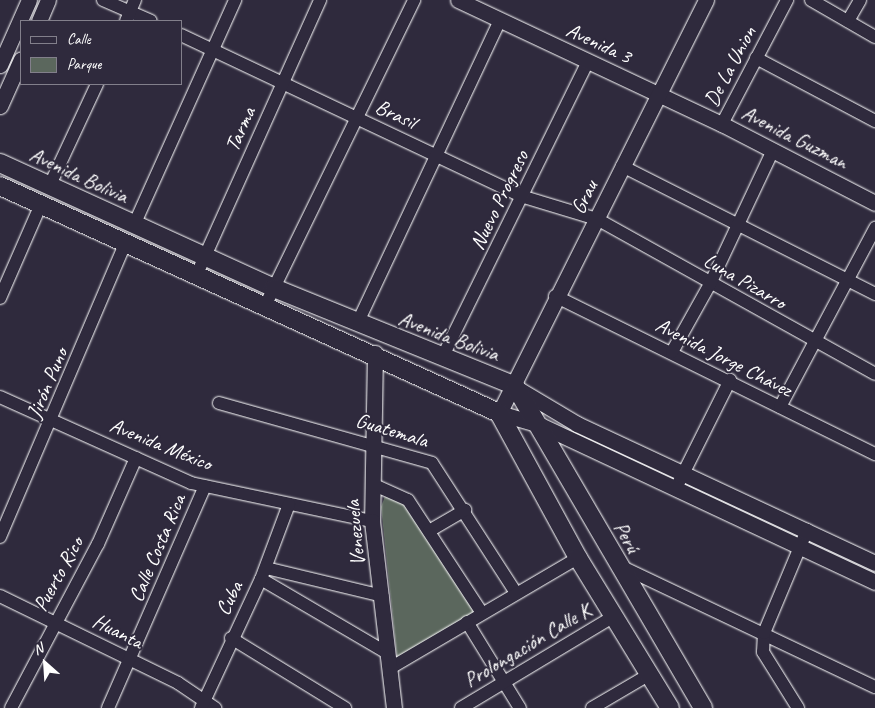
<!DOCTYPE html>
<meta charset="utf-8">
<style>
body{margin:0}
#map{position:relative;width:875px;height:708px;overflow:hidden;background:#2f2a3d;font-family:Caveat,sans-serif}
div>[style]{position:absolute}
.green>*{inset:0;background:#5b675d}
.roads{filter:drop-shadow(0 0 1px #fff) drop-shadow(0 0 1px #fff)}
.minor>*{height:12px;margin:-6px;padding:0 6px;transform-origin:6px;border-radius:6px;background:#2f2a3d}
.tertiary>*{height:15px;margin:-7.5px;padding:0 7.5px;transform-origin:7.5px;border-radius:7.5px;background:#2f2a3d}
.secondary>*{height:18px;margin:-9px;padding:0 9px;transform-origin:9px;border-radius:9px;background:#2f2a3d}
span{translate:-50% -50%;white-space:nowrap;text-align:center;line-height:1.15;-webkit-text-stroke:4px #2f2a3d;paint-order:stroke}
.street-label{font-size:21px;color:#fff}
.legend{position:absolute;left:20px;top:20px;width:162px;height:65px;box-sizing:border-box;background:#2f2a3d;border:1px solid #827f8b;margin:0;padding:6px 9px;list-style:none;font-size:15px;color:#fff}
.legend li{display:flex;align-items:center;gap:10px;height:25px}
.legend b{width:25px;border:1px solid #827f8b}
.north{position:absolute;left:20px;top:638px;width:50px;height:50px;-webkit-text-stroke:4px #2f2a3d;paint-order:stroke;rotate:334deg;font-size:14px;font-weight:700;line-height:20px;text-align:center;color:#fff}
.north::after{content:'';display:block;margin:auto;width:18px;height:22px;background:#fff;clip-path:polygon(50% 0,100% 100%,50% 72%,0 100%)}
</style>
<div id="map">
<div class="green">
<i style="clip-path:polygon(385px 496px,409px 502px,474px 607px,474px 614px,401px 659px,397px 657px,381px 507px)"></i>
</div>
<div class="roads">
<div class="minor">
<i style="left:103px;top:0;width:52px;rotate:23.6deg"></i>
<i style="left:811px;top:0;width:74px;rotate:30deg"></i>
<i style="left:126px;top:21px;width:23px;rotate:-67deg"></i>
<i style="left:848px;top:21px;width:24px;rotate:-60deg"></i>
<i style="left:181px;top:35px;width:379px;rotate:25.3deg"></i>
<i style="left:524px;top:197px;width:76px;rotate:16.8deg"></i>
<i style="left:597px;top:219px;width:318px;rotate:29.1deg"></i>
<i style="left:756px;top:58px;width:135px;rotate:27.9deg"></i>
<i style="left:722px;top:124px;width:140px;rotate:-62.3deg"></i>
<i style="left:622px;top:166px;width:284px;rotate:26.8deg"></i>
<i style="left:49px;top:187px;width:114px;rotate:-65deg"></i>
<i style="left:134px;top:225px;width:247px;rotate:-65.8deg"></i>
<i style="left:197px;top:274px;width:300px;rotate:-65.8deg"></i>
<i style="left:555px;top:296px;width:357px;rotate:26.3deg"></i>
<i style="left:0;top:298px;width:103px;rotate:-66.4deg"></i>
<i style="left:266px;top:304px;width:338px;rotate:-64deg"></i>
<i style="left:357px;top:324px;width:336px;rotate:-64.8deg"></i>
<i style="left:672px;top:352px;width:78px;rotate:-60.8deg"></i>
<i style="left:710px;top:284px;width:148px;rotate:-64.8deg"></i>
<i style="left:443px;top:356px;width:329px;rotate:-63.8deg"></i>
<i style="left:0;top:397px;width:209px;rotate:24.2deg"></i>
<i style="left:191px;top:483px;width:185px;rotate:11.9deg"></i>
<i style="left:219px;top:403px;width:221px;rotate:15.7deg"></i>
<i style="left:432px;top:463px;width:155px;rotate:57.1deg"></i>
<i style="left:780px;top:407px;width:203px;rotate:-62deg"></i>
<i style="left:372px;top:484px;width:39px;rotate:24deg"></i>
<i style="left:408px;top:500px;width:135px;rotate:56.8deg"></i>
<i style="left:676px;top:488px;width:121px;rotate:-63.4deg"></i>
<i style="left:429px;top:531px;width:42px;rotate:-30.3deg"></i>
<i style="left:0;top:537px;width:321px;rotate:-66.9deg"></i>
<i style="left:620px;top:566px;width:282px;rotate:25.4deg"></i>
<i style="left:266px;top:568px;width:120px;rotate:13.5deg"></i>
<i style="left:261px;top:579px;width:148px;rotate:30.4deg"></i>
<i style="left:0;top:596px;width:198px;rotate:26deg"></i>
<i style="left:178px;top:683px;width:45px;rotate:34deg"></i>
<i style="left:467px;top:622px;width:101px;rotate:58.4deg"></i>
<i style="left:231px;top:638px;width:134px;rotate:31.6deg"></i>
<i style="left:392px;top:667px;width:216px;rotate:-30.4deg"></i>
<i style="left:11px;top:708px;width:186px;rotate:-62.1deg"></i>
<i style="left:98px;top:544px;width:94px;rotate:-66.2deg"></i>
<i style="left:108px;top:708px;width:242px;rotate:-66.4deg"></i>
<i style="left:201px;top:708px;width:142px;rotate:-65.1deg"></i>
<i style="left:261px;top:579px;width:80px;rotate:-69.5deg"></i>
<i style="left:461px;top:708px;width:179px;rotate:-31deg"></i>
<i style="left:592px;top:708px;width:67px;rotate:-30.4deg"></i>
<i style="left:798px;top:708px;width:66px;rotate:-122deg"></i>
<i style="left:763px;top:652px;width:19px;rotate:-87deg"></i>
<i style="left:764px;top:633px;width:112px;rotate:-67.3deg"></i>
</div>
<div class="tertiary">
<i style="left:458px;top:0;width:292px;rotate:25.2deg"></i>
<i style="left:722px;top:124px;width:172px;rotate:27.3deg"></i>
<i style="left:706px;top:0;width:462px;rotate:116.6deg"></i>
<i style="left:499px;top:413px;width:43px;rotate:16.3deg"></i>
<i style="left:540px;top:425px;width:370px;rotate:25.1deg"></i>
<i style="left:39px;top:21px;width:23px;rotate:-67deg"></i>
<i style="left:0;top:65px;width:71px;rotate:-66deg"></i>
<i style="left:0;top:106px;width:51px;rotate:-65.9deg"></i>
<i style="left:375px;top:353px;width:168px;rotate:91deg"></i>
<i style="left:372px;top:521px;width:188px;rotate:83.3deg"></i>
<i style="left:515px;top:387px;width:72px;rotate:30.8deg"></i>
<i style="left:577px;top:424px;width:329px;rotate:25deg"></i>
</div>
<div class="secondary">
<i style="left:0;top:163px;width:301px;rotate:24.5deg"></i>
<i style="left:274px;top:288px;width:260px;rotate:22.1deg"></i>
<i style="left:515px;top:386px;width:373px;rotate:59.7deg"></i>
<i style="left:0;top:186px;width:548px;rotate:24.46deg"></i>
<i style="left:499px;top:413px;width:165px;rotate:61.4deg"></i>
<i style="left:578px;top:558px;width:176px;rotate:58.5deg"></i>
</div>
</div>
<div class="street-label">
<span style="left:599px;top:43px;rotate:25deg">Avenida 3</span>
<span style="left:730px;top:66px;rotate:-62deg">De La Union</span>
<span style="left:396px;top:114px;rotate:25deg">Brasil</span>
<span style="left:240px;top:129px;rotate:-66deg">Tarma</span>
<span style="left:795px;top:137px;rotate:27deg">Avenida Guzman</span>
<span style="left:79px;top:175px;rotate:25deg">Avenida Bolivia</span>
<span style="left:584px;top:197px;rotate:-64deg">Grau</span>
<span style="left:499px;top:200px;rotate:-64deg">Nuevo Progreso</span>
<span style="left:745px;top:281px;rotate:30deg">Luna Pizarro</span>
<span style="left:449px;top:336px;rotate:21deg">Avenida Bolivia</span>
<span style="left:724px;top:357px;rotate:27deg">Avenida Jorge Chávez</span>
<span style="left:47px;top:383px;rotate:-67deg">Jirón Puno</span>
<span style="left:392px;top:430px;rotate:17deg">Guatemala</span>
<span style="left:161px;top:444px;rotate:22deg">Avenida México</span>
<span style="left:355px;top:533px;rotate:-95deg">Venezuela</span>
<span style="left:627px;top:537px;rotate:61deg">Perú</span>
<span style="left:157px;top:548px;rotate:-67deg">Calle Costa Rica</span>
<span style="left:58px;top:574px;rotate:-61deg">Puerto Rico</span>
<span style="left:229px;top:598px;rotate:-63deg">Cuba</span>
<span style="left:118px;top:631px;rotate:27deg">Huanta</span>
<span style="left:527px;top:645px;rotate:-31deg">Prolongación Calle K</span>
</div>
<ul class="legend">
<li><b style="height:6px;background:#2f2a3d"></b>Calle</li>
<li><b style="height:14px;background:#5b675d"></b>Parque</li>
</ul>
<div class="north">N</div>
</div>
